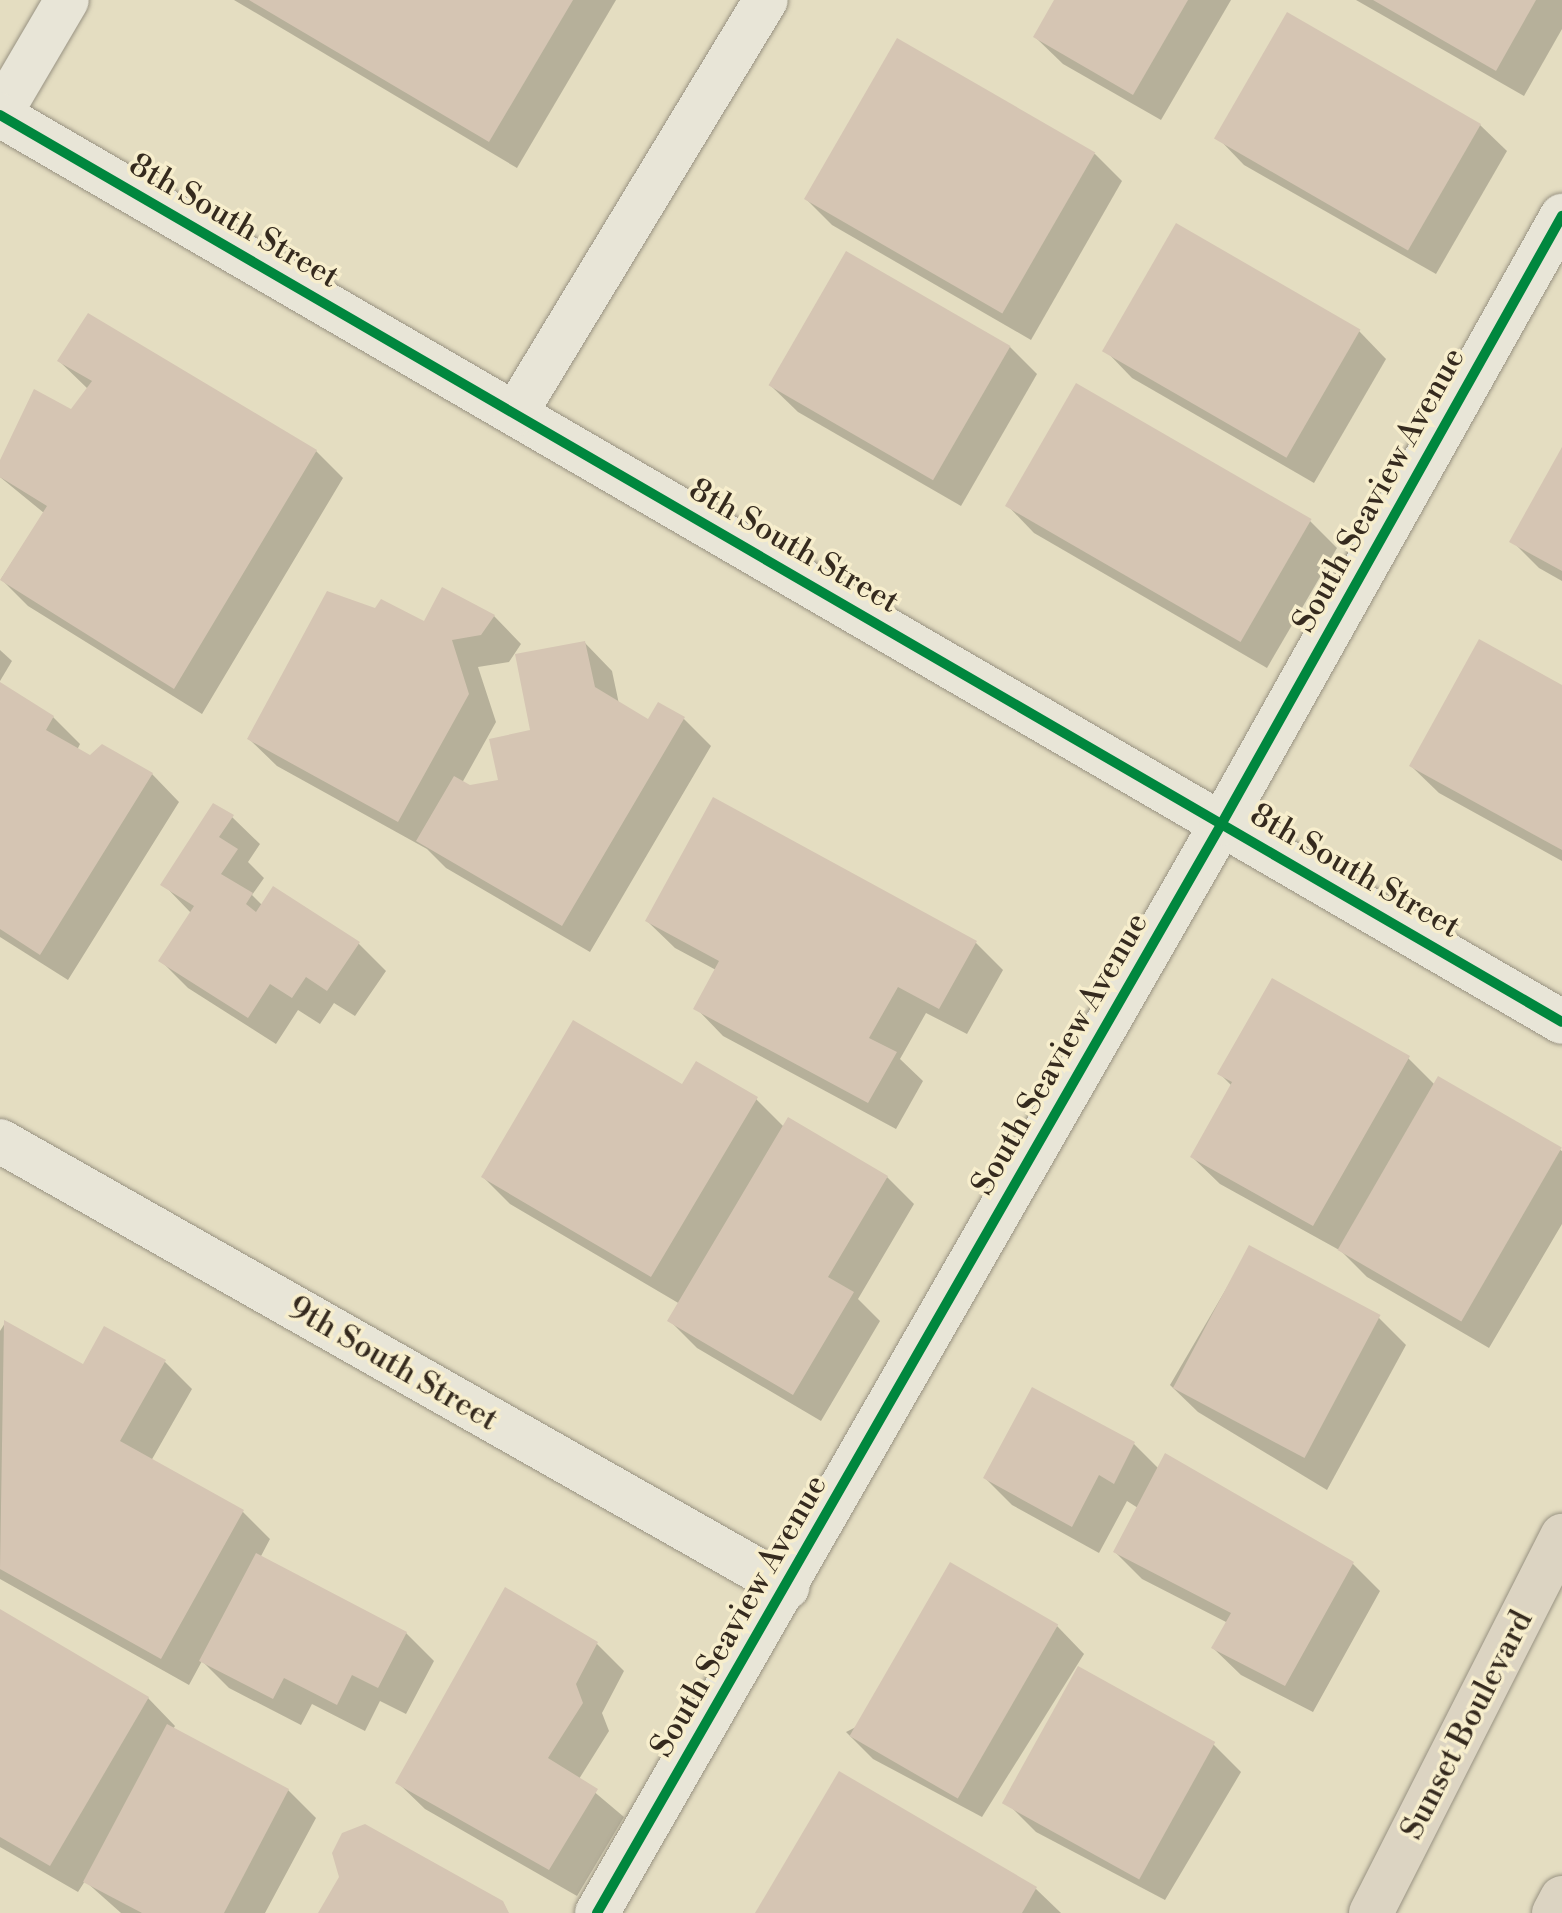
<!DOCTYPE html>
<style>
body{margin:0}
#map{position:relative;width:1562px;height:1913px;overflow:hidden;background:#e4ddc1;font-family:"Libre Bodoni",serif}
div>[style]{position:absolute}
.shadow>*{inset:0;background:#0003}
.building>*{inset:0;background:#d5c5b3;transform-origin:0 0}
.roads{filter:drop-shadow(0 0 2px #989282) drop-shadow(0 0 2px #989282)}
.street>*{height:44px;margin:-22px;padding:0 22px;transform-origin:22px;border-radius:22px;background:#e8e5d7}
.primary>*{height:44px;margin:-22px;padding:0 22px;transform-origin:22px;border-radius:22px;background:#dcd4c2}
.cycleway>*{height:10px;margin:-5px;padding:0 5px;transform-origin:5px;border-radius:5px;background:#00873e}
span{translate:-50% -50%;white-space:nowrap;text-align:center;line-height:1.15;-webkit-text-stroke:7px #f7eecd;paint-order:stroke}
.street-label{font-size:32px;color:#352a1e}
</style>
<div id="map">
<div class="shadow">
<i style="clip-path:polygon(234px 0,616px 0,517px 168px)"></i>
<i style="clip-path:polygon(1057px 0,1231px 0,1161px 120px,1063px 64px,1035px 37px)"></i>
<i style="clip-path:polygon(1356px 0,1562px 0,1562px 29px,1524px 96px)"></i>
<i style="clip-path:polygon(1479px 124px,1507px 151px,1436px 274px,1244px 165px,1217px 137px)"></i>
<i style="clip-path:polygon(1095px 154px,1122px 181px,1031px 340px,832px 225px,805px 198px)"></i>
<i style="clip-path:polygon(1177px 226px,1359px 331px,1386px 359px,1314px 483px,1132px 378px,1105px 350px)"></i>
<i style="clip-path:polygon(1010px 347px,1037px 374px,961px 506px,798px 412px,770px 385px)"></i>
<i style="clip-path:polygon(59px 361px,316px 451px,343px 478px,202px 714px,28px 606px,1px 579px,44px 513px,0 477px,0 464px,71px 412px,88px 389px)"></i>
<i style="clip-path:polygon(1562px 451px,1562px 581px,1539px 568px,1512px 541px)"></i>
<i style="clip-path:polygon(1007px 505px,1309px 520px,1337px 548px,1267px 668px,1034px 533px)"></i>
<i style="clip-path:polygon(494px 616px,521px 644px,509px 662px,478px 667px,496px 722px,462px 783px,470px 787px,500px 781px,585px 643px,612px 671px,619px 704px,648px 721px,684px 719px,711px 746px,590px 952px,446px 868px,427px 849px,277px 766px,249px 739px,425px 624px)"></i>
<i style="clip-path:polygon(0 650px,12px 661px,0 681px)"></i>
<i style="clip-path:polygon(0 685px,53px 717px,80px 744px,77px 750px,90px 758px,102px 746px,152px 774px,179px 802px,68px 980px,0 937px)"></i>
<i style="clip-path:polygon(1562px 687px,1562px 861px,1439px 793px,1411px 766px)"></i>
<i style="clip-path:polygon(232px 817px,260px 844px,248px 862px,264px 878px,252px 895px,262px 905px,358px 943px,386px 971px,355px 1016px,334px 1003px,320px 1024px,298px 1010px,276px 1044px,188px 988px,161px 961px,191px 913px,163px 884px)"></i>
<i style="clip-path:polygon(647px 921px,975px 942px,1003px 970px,967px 1034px,926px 1013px,900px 1059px,923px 1081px,896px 1129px,723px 1036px,696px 1008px,716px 970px,675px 948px)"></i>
<i style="clip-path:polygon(1408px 1058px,1435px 1085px,1439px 1078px,1562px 1151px,1562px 1224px,1489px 1348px,1367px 1277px,1341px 1251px,1220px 1184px,1192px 1157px,1232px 1086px,1219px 1073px)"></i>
<i style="clip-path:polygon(683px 1086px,756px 1099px,784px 1127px,887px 1177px,914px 1204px,858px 1299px,880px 1321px,821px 1421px,697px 1348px,670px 1321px,680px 1304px,510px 1204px,483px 1177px)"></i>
<i style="clip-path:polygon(1250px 1248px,1379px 1318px,1406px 1345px,1327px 1490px,1198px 1412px,1170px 1385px)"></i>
<i style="clip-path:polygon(5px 1323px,84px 1366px,165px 1362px,192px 1389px,151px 1461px,243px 1512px,270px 1539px,260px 1558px,406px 1633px,434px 1661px,406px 1714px,380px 1701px,365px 1731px,312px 1704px,301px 1725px,229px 1688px,202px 1661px,189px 1685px,0 1579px,0 1331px)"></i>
<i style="clip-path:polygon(1134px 1444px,1159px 1469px,1353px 1564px,1380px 1591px,1313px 1712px,1241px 1675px,1213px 1648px,1228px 1623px,1142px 1579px,1115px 1552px,1138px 1508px,1127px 1501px,1099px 1553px,1012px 1505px,985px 1478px)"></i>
<i style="clip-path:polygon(506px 1590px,597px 1644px,624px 1671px,602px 1713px,609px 1731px,579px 1779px,624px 1817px,577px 1896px,425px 1809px,397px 1782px)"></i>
<i style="clip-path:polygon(0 1612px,148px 1698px,175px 1726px,173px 1729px,288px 1790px,316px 1818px,265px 1913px,121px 1913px,85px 1881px,78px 1892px,0 1847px)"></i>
<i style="clip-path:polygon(1057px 1626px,1084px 1654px,982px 1817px,873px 1759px,846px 1732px)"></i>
<i style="clip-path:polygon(1079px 1669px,1214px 1745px,1241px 1772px,1165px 1900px,1036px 1832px,1009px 1805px)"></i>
<i style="clip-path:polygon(840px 1774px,1036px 1889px,1061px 1913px,757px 1913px)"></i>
</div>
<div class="building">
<i style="clip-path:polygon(249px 0,573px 0,489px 142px)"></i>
<i style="clip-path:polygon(1054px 0,1188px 0,1133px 95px,1033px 37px)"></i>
<i style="clip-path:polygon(1373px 0,1536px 0,1496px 71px)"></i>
<i style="left:1287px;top:12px;width:224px;height:146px;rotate:30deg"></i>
<i style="left:897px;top:38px;width:229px;height:186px;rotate:30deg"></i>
<i style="left:1176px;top:223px;width:213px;height:148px;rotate:30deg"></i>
<i style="left:846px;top:251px;width:190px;height:155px;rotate:30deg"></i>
<i style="clip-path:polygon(88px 313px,317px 450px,174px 689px,0 580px,47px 506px,0 477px,0 460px,34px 389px,71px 409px,92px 381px,57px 361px)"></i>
<i style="left:1076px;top:383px;width:272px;height:142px;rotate:30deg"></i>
<i style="clip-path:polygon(1562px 447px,1562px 571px,1509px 542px)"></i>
<i style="clip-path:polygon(442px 587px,495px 615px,481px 635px,452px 640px,469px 694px,398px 822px,247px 739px,327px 591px,375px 608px,381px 599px,424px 621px)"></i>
<i style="clip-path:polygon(1479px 639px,1562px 685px,1562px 850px,1409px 766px)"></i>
<i style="clip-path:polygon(585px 641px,595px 687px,648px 719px,658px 702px,685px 717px,562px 926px,416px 841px,454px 776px,470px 785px,498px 780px,489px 739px,530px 730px,515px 654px)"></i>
<i style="clip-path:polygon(0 682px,54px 716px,46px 730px,90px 755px,102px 744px,153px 773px,40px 955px,0 929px)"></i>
<i style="clip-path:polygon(713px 797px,977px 941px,939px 1009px,898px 987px,869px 1038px,897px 1052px,868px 1103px,693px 1009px,719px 961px,645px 921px)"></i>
<i style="clip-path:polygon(213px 803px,234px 815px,219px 837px,238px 849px,221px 874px,253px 893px,246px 904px,256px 912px,273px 886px,360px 942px,327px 991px,306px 977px,292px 998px,270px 984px,248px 1018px,158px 961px,194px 906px,160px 885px)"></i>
<i style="clip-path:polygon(1272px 978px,1410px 1056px,1313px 1226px,1190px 1157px,1232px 1082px,1217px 1074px)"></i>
<i style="clip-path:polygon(573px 1020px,682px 1084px,696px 1061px,758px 1097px,651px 1277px,481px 1177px)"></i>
<i style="left:1438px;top:1076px;width:143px;height:201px;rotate:30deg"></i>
<i style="clip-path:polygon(788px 1117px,888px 1176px,828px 1277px,854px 1292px,793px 1395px,667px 1321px)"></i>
<i style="left:1249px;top:1245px;width:149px;height:162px;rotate:28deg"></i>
<i style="clip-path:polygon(4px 1320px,83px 1364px,104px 1326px,166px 1360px,120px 1441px,244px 1510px,161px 1659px,0 1569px)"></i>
<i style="clip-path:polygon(1032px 1387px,1135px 1442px,1114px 1484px,1099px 1475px,1072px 1527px,983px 1478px)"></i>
<i style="clip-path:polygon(1165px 1453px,1354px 1562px,1285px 1686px,1211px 1648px,1231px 1613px,1113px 1552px)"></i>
<i style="clip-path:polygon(256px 1553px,407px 1632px,378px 1688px,352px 1675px,337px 1705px,284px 1678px,273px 1699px,199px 1661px)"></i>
<i style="left:950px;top:1562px;width:125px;height:201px;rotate:30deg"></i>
<i style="clip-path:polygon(505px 1587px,598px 1642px,576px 1684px,583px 1703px,548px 1758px,598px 1789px,549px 1870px,395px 1783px)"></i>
<i style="clip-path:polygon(0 1609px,149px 1697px,50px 1866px,0 1837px)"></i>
<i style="left:1078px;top:1666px;width:157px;height:157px;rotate:29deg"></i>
<i style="clip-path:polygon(167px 1724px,289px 1789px,224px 1913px,142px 1913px,83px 1882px)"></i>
<i style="clip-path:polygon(839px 1771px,1037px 1887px,1022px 1913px,755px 1913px)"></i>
<i style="clip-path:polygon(365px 1824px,503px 1901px,509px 1913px,318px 1913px,339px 1877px,332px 1853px,342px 1833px)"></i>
</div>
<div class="roads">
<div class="street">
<i style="left:0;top:114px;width:132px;rotate:-59.6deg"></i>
<i style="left:0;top:115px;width:1806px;rotate:30.14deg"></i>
<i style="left:515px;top:414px;width:484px;rotate:-58.8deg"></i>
<i style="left:0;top:1141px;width:905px;rotate:29.54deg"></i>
<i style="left:597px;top:1913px;width:1256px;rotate:-60.17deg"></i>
<i style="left:1222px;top:823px;width:696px;rotate:-60.75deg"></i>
</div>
<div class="primary">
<i style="left:1371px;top:1913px;width:423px;rotate:-63.1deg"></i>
<i style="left:1554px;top:1913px;width:17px;rotate:-62deg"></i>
</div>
</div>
<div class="cycleway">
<i style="left:0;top:115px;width:1806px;rotate:30.14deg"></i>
<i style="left:597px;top:1913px;width:1256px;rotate:-60.17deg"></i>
<i style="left:1222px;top:823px;width:696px;rotate:-60.75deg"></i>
</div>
<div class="street-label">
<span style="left:234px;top:221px;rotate:30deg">8th South Street</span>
<span style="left:1379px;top:490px;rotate:-61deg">South Seaview Avenue</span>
<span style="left:794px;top:546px;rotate:30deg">8th South Street</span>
<span style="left:1355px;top:871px;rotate:30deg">8th South Street</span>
<span style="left:1060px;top:1054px;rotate:-60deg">South Seaview Avenue</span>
<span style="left:393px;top:1364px;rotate:30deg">9th South Street</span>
<span style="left:739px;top:1616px;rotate:-60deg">South Seaview Avenue</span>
<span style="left:1467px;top:1725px;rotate:-63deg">Sunset Boulevard</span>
</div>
</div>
